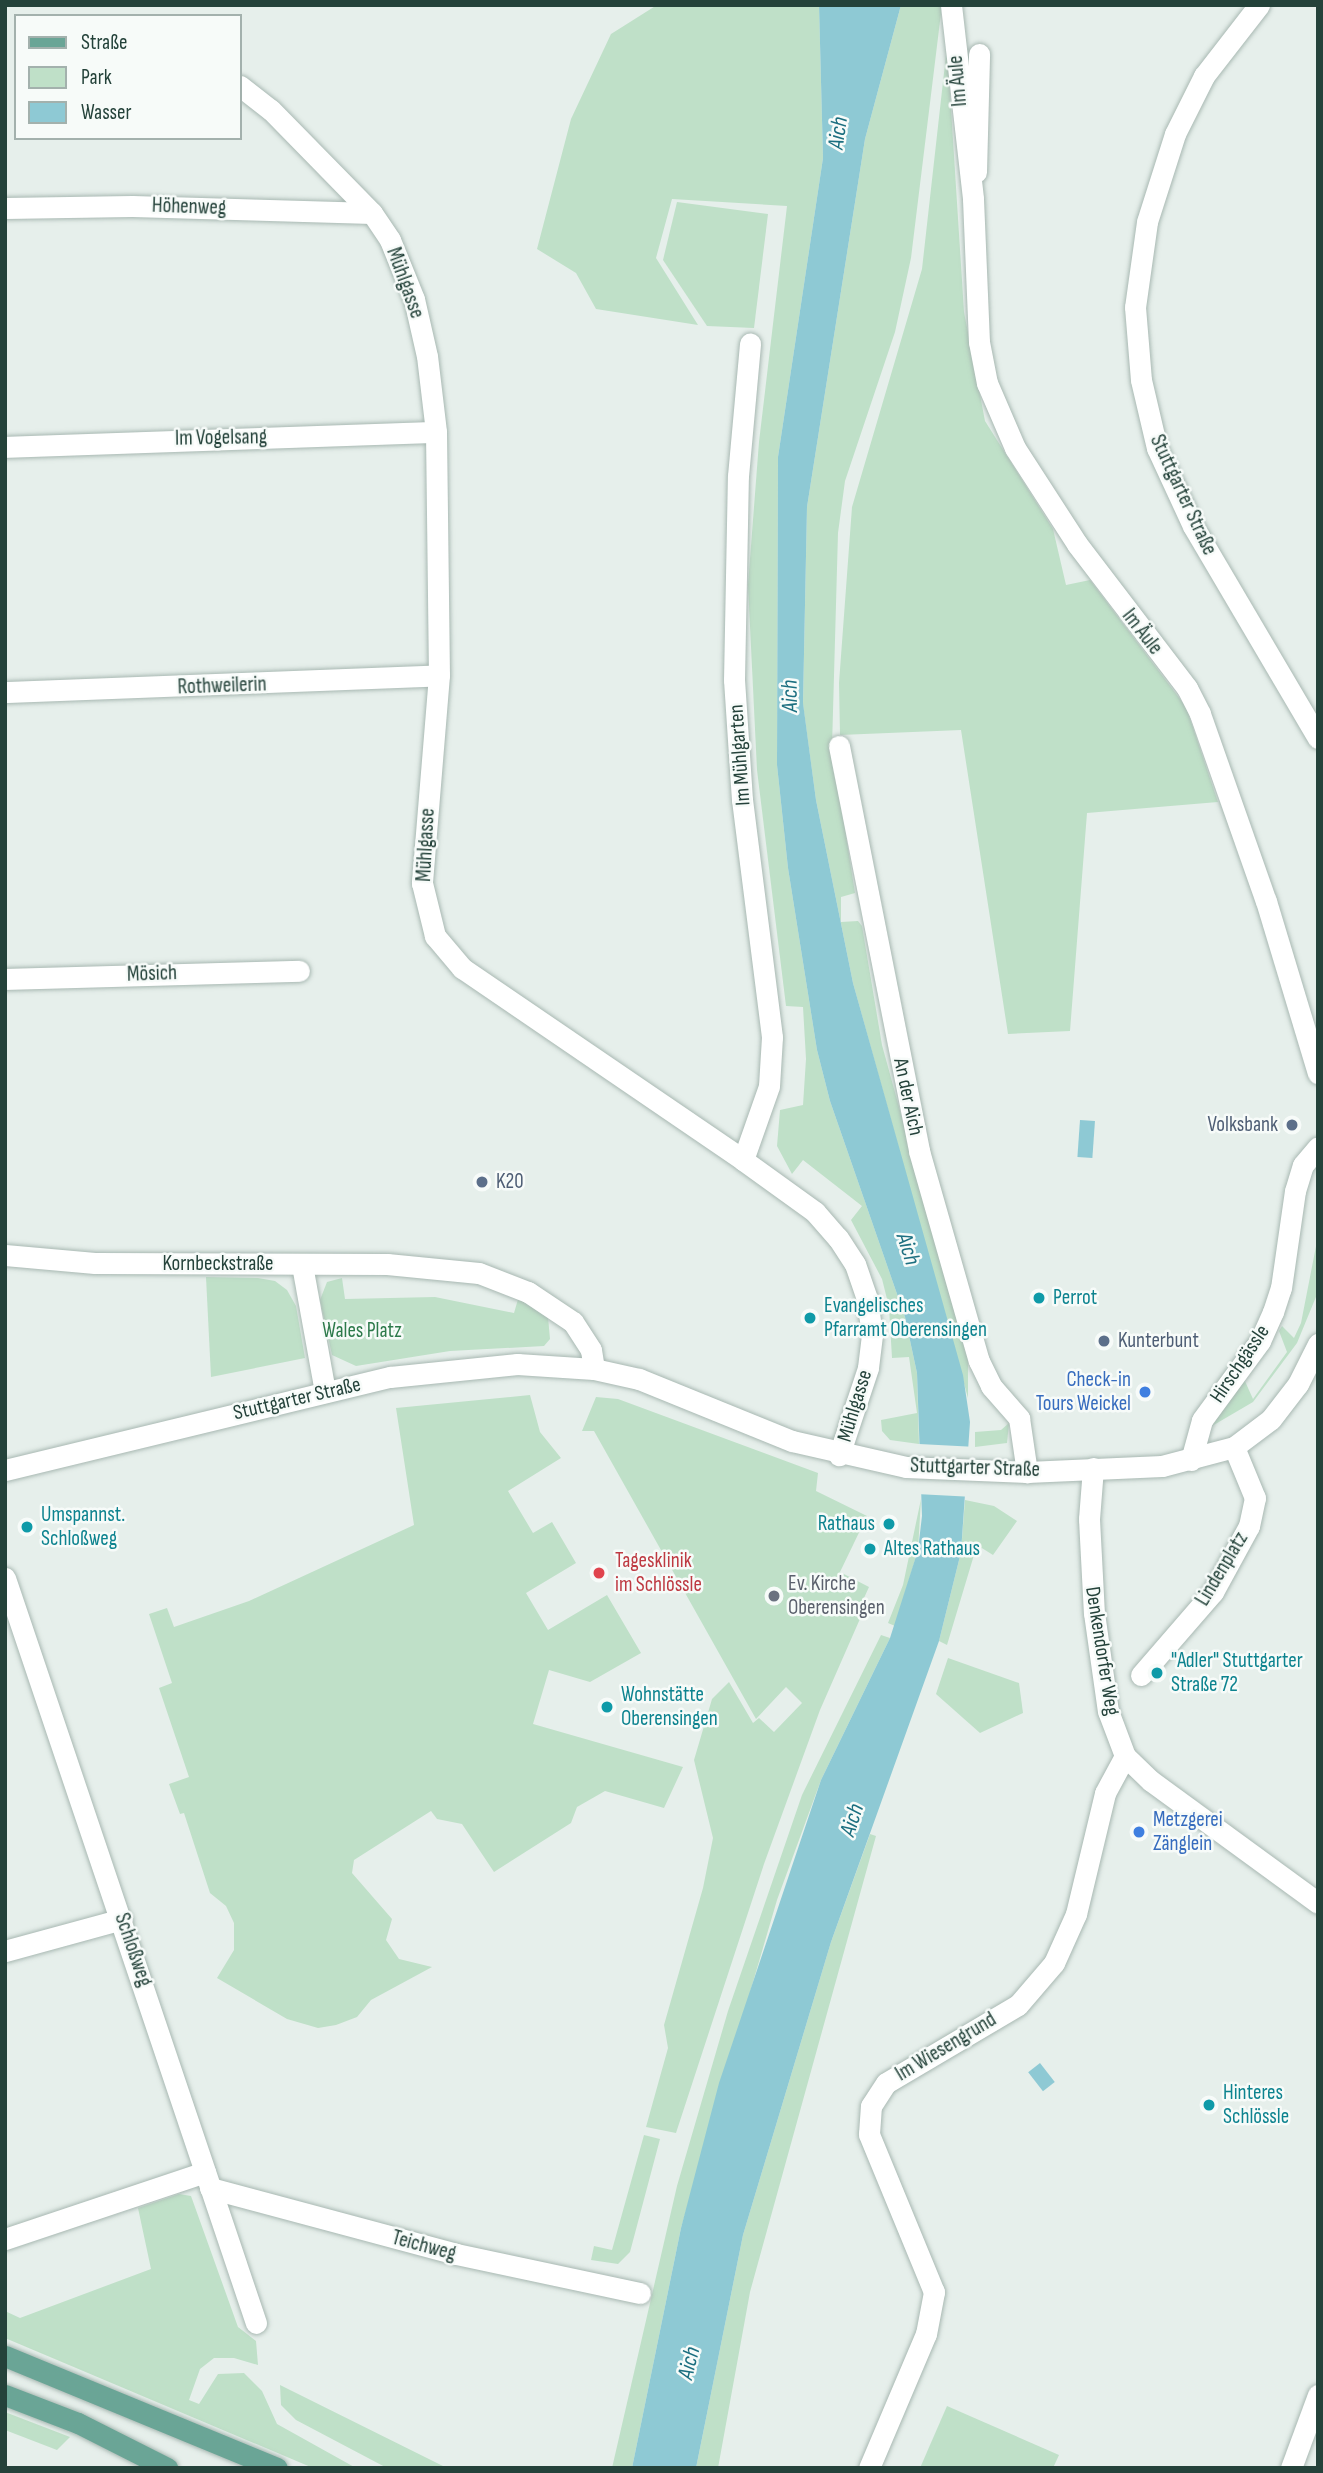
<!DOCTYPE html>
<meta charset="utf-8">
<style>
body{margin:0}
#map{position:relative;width:1323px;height:2473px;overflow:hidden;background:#e6efeb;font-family:"Sofia Sans Condensed",sans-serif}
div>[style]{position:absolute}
.green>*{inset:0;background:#bfe0c8}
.water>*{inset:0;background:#8ec9d4;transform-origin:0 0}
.pier>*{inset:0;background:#e6efeb;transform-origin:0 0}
.roads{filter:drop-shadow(0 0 2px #a8b8b2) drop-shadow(0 0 2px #a8b8b2)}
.minor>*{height:21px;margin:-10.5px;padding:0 10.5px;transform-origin:10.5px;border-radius:10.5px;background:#fff}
.secondary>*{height:21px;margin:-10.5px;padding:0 10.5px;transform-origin:10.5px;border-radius:10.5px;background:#fff}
.primary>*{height:21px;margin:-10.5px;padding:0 10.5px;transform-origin:10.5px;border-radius:10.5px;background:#6aa596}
.dots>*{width:19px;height:19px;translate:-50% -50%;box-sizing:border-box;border:4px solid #f7fbf9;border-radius:50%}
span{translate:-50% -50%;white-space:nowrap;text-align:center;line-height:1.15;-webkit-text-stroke:5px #f7fbf9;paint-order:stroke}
.street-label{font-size:21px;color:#24423a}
.service-label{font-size:21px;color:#4e5e75}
.right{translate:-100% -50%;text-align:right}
.left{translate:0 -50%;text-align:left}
.culture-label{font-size:21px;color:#0d838f}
.park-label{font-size:21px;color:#2d7a4b}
.shop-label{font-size:21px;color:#366cbe}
.health-label{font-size:21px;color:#be3a42}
.worship-label{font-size:21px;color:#5b616d}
.water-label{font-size:23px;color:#1c6f80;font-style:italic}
.frame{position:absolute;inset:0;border:7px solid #24423a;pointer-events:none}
.legend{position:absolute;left:14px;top:14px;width:228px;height:126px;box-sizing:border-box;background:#f7fbf9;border:2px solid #a3b1ad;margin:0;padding:9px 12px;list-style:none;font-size:21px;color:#24423a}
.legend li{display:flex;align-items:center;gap:14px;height:35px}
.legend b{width:35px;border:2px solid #a3b1ad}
</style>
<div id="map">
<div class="green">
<i style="clip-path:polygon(657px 5px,819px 5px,823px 158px,778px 457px,777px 765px,788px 868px,817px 1050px,830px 1101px,905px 1317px,917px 1373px,919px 1444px,890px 1440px,882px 1431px,881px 1420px,917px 1413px,909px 1357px,892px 1358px,889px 1307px,882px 1279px,851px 1220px,862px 1206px,803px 1160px,792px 1174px,777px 1146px,780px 1110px,803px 1105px,806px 1059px,803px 1007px,786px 1006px,757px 770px,748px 585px,759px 442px,787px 206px,672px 199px,656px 258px,698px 325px,596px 309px,576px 273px,537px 249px,571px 119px,611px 34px)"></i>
<i style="clip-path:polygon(901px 5px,942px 5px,911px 258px,895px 332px,845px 481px,838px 533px,832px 747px,855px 893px,841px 897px,841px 922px,858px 921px,862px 926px,882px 1045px,968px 1359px,968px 1398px,853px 983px,816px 800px,803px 704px,807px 507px,865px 139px)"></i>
<i style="clip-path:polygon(947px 46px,964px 312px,985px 421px,1053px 529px,1066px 585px,1090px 580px,1186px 707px,1218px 802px,1087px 813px,1070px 1031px,1008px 1034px,961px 730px,840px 735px,839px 683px,852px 507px,922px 269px)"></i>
<i style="clip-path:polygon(677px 202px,768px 214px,754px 328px,707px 326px,663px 260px)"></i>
<i style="clip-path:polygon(1318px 1236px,1318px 1292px,1297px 1343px,1253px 1402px,1212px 1426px,1244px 1379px,1253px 1399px,1287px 1352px,1279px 1331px,1282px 1326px,1294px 1338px,1301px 1323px)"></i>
<i style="clip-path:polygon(206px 1277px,258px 1278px,275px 1281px,287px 1290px,296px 1306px,305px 1358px,211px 1377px)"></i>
<i style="clip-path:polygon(342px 1278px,345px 1299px,435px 1297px,514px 1313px,519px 1296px,548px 1317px,550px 1339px,544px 1346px,450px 1351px,356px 1366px,332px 1355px,320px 1300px,327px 1282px)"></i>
<i style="clip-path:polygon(530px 1395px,540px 1432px,561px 1458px,508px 1491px,533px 1533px,552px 1522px,576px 1563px,526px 1593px,548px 1630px,607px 1595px,641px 1653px,590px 1682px,549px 1670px,533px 1724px,683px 1767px,664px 1808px,605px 1791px,577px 1807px,571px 1823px,494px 1872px,462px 1824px,437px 1819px,431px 1811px,354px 1860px,352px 1873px,392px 1919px,386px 1940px,399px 1959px,432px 1967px,371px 2000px,357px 2017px,336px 2025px,318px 2028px,287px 2019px,217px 1978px,234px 1950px,234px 1923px,226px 1906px,210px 1893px,184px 1813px,180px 1814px,169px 1784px,189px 1777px,159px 1688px,172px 1683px,149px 1614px,167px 1608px,174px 1627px,249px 1601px,414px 1525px,396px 1408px)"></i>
<i style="clip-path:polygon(596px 1397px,618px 1399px,818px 1473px,816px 1491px,867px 1516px,840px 1572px,869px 1587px,859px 1609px,863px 1612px,820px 1710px,764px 1864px,676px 2133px,646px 2127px,668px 2048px,664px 2025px,703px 1888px,713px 1838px,694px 1760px,712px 1699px,729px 1682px,753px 1723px,759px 1718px,774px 1732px,802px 1703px,786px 1687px,756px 1719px,594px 1431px,582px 1431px)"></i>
<i style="clip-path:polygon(1009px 1423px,1007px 1443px,975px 1447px,975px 1432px,1001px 1430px)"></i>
<i style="clip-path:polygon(921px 1499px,918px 1550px,895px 1626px,888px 1623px,903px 1585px)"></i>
<i style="clip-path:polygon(965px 1500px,994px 1506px,1017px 1521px,993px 1555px,977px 1545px,947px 1645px,939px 1641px,961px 1552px)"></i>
<i style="clip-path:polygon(881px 1635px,890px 1638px,821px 1780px,777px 1900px,681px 2228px,632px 2468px,612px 2468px,677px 2186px,728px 2011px,802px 1795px)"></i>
<i style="clip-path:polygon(948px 1658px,1019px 1683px,1023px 1713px,980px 1733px,936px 1694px)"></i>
<i style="clip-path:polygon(870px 1834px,876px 1836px,750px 2292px,718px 2468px,696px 2468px,743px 2235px,831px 1942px)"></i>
<i style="clip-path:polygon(644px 2135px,660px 2139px,630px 2252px,618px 2264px,591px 2260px,594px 2246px,612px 2250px)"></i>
<i style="clip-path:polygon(179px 2194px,191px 2196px,238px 2327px,256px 2341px,258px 2365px,234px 2358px,214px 2358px,200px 2369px,189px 2400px,199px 2404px,218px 2374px,244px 2373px,262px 2391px,277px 2424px,356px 2468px,313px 2468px,5px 2338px,5px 2311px,20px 2318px,151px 2269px,138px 2208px)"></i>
<i style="clip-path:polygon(280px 2385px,447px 2468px,448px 2468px,387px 2468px,296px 2420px,281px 2405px)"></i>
<i style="clip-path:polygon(947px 2406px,1059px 2455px,1053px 2468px,920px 2468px)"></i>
<i style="clip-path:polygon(5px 2412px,70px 2437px,57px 2450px,5px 2430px)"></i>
</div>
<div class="water">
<i style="clip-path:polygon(819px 5px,901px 5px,865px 139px,807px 507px,803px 703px,816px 800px,853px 983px,963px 1375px,970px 1422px,961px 1552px,939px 1641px,831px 1942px,743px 2235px,696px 2468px,632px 2468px,681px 2228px,719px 2083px,821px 1780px,890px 1638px,918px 1550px,922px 1516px,917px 1373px,905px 1317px,830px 1101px,817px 1050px,788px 868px,777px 765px,778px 457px,823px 158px)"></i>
<i style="left:1080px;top:1120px;width:15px;height:37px;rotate:4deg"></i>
<i style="left:1040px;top:2063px;width:24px;height:15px;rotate:52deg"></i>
</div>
<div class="pier">
<i style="left:919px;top:1444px;width:53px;height:50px;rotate:3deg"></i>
</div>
<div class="roads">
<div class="minor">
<i style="left:951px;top:5px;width:195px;rotate:83.5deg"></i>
<i style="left:973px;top:199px;width:143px;rotate:87.6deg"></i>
<i style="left:979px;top:342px;width:42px;rotate:79deg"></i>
<i style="left:987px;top:383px;width:71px;rotate:66.7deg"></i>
<i style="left:1015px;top:448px;width:114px;rotate:57.1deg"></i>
<i style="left:1077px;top:544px;width:181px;rotate:52.6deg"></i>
<i style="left:1187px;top:688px;width:29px;rotate:63deg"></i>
<i style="left:1200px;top:714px;width:198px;rotate:70.6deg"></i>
<i style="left:1266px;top:901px;width:180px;rotate:73.2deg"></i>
<i style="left:240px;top:86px;width:39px;rotate:38deg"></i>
<i style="left:271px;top:110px;width:144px;rotate:45.6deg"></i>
<i style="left:372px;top:213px;width:32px;rotate:56deg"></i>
<i style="left:390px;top:240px;width:64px;rotate:67.9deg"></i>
<i style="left:414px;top:299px;width:58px;rotate:77.2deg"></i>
<i style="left:427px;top:356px;width:77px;rotate:83.2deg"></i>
<i style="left:436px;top:432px;width:243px;rotate:89.3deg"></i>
<i style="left:439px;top:675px;width:209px;rotate:94.7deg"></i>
<i style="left:422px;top:883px;width:55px;rotate:76.2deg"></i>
<i style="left:435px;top:936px;width:42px;rotate:49.8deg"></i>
<i style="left:462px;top:968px;width:340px;rotate:34.3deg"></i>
<i style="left:743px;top:1160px;width:89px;rotate:35.8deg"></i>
<i style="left:815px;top:1212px;width:35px;rotate:49deg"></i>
<i style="left:838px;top:1238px;width:31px;rotate:57deg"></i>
<i style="left:855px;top:1264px;width:37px;rotate:71deg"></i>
<i style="left:867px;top:1299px;width:36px;rotate:82deg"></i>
<i style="left:872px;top:1335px;width:33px;rotate:97deg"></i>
<i style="left:868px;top:1368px;width:92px;rotate:108.4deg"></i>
<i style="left:976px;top:172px;width:118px;rotate:-88.5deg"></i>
<i style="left:5px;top:208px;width:127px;rotate:-0.9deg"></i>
<i style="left:132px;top:206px;width:240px;rotate:1.7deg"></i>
<i style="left:5px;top:447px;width:431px;rotate:-2deg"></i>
<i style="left:5px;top:692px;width:434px;rotate:-2.2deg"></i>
<i style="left:839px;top:746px;width:413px;rotate:78.8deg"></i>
<i style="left:919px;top:1151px;width:218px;rotate:74.1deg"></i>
<i style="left:979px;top:1361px;width:28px;rotate:64deg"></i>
<i style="left:991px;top:1386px;width:43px;rotate:48.8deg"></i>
<i style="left:1019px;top:1418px;width:55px;rotate:81.6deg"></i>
<i style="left:5px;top:979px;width:294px;rotate:-1.6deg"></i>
<i style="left:743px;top:1160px;width:78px;rotate:-70.6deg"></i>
<i style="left:769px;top:1086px;width:49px;rotate:-86.5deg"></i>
<i style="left:772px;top:1037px;width:239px;rotate:-97.2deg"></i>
<i style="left:742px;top:800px;width:120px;rotate:-93.8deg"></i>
<i style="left:734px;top:680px;width:204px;rotate:-88.9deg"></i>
<i style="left:738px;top:476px;width:133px;rotate:-84.8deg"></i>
<i style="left:5px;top:1255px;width:90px;rotate:5.1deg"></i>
<i style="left:95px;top:1263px;width:292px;rotate:0.2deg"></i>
<i style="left:387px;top:1264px;width:92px;rotate:5.6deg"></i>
<i style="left:479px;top:1273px;width:53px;rotate:21.2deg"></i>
<i style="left:528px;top:1292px;width:54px;rotate:33.7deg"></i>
<i style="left:573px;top:1322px;width:33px;rotate:57deg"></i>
<i style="left:591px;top:1350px;width:19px;rotate:81deg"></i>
<i style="left:302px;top:1265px;width:129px;rotate:79.7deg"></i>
<i style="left:1191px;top:1460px;width:41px;rotate:-74.6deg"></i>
<i style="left:1202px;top:1420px;width:98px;rotate:-53.7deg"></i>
<i style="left:1260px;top:1341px;width:32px;rotate:-66deg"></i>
<i style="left:1273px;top:1312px;width:25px;rotate:-72deg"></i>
<i style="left:1281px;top:1288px;width:98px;rotate:-81.8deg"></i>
<i style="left:1295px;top:1191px;width:27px;rotate:-73deg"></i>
<i style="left:1303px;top:1165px;width:23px;rotate:-50deg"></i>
<i style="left:5px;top:1578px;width:786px;rotate:71.38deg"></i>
<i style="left:1141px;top:1675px;width:110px;rotate:-49.1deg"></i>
<i style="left:1213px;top:1592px;width:75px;rotate:-61.4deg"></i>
<i style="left:1249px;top:1526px;width:29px;rotate:-78deg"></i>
<i style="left:1255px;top:1498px;width:55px;rotate:-112.4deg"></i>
<i style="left:5px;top:1951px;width:121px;rotate:-15.3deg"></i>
<i style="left:210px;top:2188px;width:255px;rotate:15deg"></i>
<i style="left:456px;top:2254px;width:188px;rotate:12deg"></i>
<i style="left:5px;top:2239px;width:211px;rotate:-18.5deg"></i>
<i style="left:869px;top:2468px;width:146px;rotate:-67deg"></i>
<i style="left:926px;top:2334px;width:43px;rotate:-79.2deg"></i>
<i style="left:934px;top:2292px;width:171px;rotate:-112.4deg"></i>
<i style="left:869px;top:2134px;width:28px;rotate:-86deg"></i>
<i style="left:871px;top:2106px;width:27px;rotate:-57deg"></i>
<i style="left:886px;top:2083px;width:153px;rotate:-30.6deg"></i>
<i style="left:1018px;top:2005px;width:55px;rotate:-49.4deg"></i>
<i style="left:1054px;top:1963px;width:54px;rotate:-65.8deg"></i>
<i style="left:1076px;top:1914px;width:124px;rotate:-76.5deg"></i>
<i style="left:1105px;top:1793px;width:42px;rotate:-61.6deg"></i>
</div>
<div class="secondary">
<i style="left:1259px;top:5px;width:90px;rotate:127.8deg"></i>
<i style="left:1204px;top:76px;width:65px;rotate:116.6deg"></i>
<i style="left:1175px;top:134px;width:92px;rotate:107.7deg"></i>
<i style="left:1147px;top:222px;width:86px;rotate:98deg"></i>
<i style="left:1135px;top:307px;width:73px;rotate:85.3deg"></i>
<i style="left:1141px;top:380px;width:70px;rotate:76.8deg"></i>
<i style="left:1157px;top:448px;width:86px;rotate:65.2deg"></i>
<i style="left:1193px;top:526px;width:246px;rotate:59.5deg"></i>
<i style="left:1093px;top:1468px;width:51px;rotate:94.5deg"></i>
<i style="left:1089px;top:1519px;width:94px;rotate:87deg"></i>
<i style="left:1094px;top:1613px;width:99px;rotate:81.9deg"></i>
<i style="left:1108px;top:1711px;width:48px;rotate:69.3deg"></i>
<i style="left:1125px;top:1756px;width:36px;rotate:44deg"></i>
<i style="left:1151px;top:1781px;width:207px;rotate:36.1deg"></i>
<i style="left:5px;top:1470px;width:396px;rotate:-13.6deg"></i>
<i style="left:390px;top:1377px;width:128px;rotate:-5.8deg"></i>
<i style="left:517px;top:1364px;width:77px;rotate:3.7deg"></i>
<i style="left:594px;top:1369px;width:46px;rotate:12.5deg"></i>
<i style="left:639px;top:1379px;width:165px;rotate:22.1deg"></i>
<i style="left:792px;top:1441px;width:117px;rotate:12.8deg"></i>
<i style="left:906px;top:1467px;width:121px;rotate:2.4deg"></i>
<i style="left:1027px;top:1472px;width:135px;rotate:-2.5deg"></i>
<i style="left:1162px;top:1466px;width:74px;rotate:-14.8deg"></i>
<i style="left:1234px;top:1447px;width:46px;rotate:-37.1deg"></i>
<i style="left:1271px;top:1419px;width:44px;rotate:-52.4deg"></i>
<i style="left:1298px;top:1384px;width:45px;rotate:-63.4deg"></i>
<i style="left:1291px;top:2468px;width:78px;rotate:-69.7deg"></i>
</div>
<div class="primary">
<i style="left:5px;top:2356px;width:294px;rotate:22.4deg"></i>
<i style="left:5px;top:2395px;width:78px;rotate:21deg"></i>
<i style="left:78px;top:2423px;width:100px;rotate:26.8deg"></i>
</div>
</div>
<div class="dots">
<i style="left:1292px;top:1125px;background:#5c6f8a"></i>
<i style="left:482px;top:1182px;background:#5c6f8a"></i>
<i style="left:1039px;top:1298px;background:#0f9aa8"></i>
<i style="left:810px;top:1318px;background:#0f9aa8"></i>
<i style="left:1104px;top:1341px;background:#5c6f8a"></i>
<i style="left:1145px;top:1392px;background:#3f7fe0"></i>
<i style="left:889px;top:1524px;background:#0f9aa8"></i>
<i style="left:27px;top:1527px;background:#0f9aa8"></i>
<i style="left:870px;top:1549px;background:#0f9aa8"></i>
<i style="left:599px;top:1573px;background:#e0444e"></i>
<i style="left:774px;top:1596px;background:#6b7280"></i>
<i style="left:1157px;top:1673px;background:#0f9aa8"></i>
<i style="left:607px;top:1707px;background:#0f9aa8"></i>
<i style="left:1139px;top:1832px;background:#3f7fe0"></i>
<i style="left:1209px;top:2105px;background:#0f9aa8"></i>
</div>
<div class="street-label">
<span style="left:958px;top:81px;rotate:-95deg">Im Äule</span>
<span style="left:189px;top:207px;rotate:2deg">Höhenweg</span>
<span style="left:405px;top:283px;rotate:70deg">Mühlgasse</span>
<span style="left:221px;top:438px;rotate:-1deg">Im Vogelsang</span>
<span style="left:1183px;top:495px;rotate:65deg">Stuttgarter Straße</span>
<span style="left:1142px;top:632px;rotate:52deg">Im Äule</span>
<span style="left:222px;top:686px;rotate:-2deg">Rothweilerin</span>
<span style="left:740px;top:755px;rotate:-94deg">Im Mühlgarten</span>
<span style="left:426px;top:845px;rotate:-87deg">Mühlgasse</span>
<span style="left:152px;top:974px;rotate:-2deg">Mösich</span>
<span style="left:908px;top:1097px;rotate:78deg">An der Aich</span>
<span style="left:218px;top:1264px">Kornbeckstraße</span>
<span style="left:1240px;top:1364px;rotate:-56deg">Hirschgässle</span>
<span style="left:297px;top:1399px;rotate:-13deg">Stuttgarter Straße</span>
<span style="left:855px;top:1406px;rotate:-73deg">Mühlgasse</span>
<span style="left:975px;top:1468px;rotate:2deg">Stuttgarter Straße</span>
<span style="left:1222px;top:1569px;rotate:-59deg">Lindenplatz</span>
<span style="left:1102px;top:1651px;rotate:81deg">Denkendorfer Weg</span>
<span style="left:133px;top:1950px;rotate:71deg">Schloßweg</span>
<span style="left:946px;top:2047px;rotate:-31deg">Im Wiesengrund</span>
<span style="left:424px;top:2246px;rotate:15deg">Teichweg</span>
</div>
<div class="service-label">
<span class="right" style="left:1278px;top:1125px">Volksbank</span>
<span class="left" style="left:496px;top:1182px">K20</span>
<span class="left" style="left:1118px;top:1341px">Kunterbunt</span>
</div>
<div class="culture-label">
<span class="left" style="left:1053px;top:1298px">Perrot</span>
<span class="left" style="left:824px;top:1318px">Evangelisches<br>Pfarramt Oberensingen</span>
<span class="left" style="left:41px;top:1527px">Umspannst.<br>Schloßweg</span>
<span class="right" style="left:875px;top:1524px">Rathaus</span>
<span class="left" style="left:884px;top:1549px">Altes Rathaus</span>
<span class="left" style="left:1171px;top:1673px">"Adler" Stuttgarter<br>Straße 72</span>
<span class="left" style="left:621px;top:1707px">Wohnstätte<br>Oberensingen</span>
<span class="left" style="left:1223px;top:2105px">Hinteres<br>Schlössle</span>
</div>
<div class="park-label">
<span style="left:362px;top:1331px">Wales Platz</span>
</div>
<div class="shop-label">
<span class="right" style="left:1131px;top:1392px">Check-in<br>Tours Weickel</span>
<span class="left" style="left:1153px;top:1832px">Metzgerei<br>Zänglein</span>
</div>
<div class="health-label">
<span class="left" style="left:615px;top:1573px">Tagesklinik<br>im Schlössle</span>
</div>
<div class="worship-label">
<span class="left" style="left:788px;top:1596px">Ev. Kirche<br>Oberensingen</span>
</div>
<div class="water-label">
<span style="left:838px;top:133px;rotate:-82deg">Aich</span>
<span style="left:790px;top:696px;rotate:-91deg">Aich</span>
<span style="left:908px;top:1249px;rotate:72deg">Aich</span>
<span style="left:852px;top:1820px;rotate:-72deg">Aich</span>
<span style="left:689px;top:2363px;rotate:-76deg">Aich</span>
</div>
<div class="frame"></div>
<ul class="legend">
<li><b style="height:9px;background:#6aa596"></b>Straße</li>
<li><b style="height:19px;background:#bfe0c8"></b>Park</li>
<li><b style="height:19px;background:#8ec9d4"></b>Wasser</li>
</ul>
</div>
